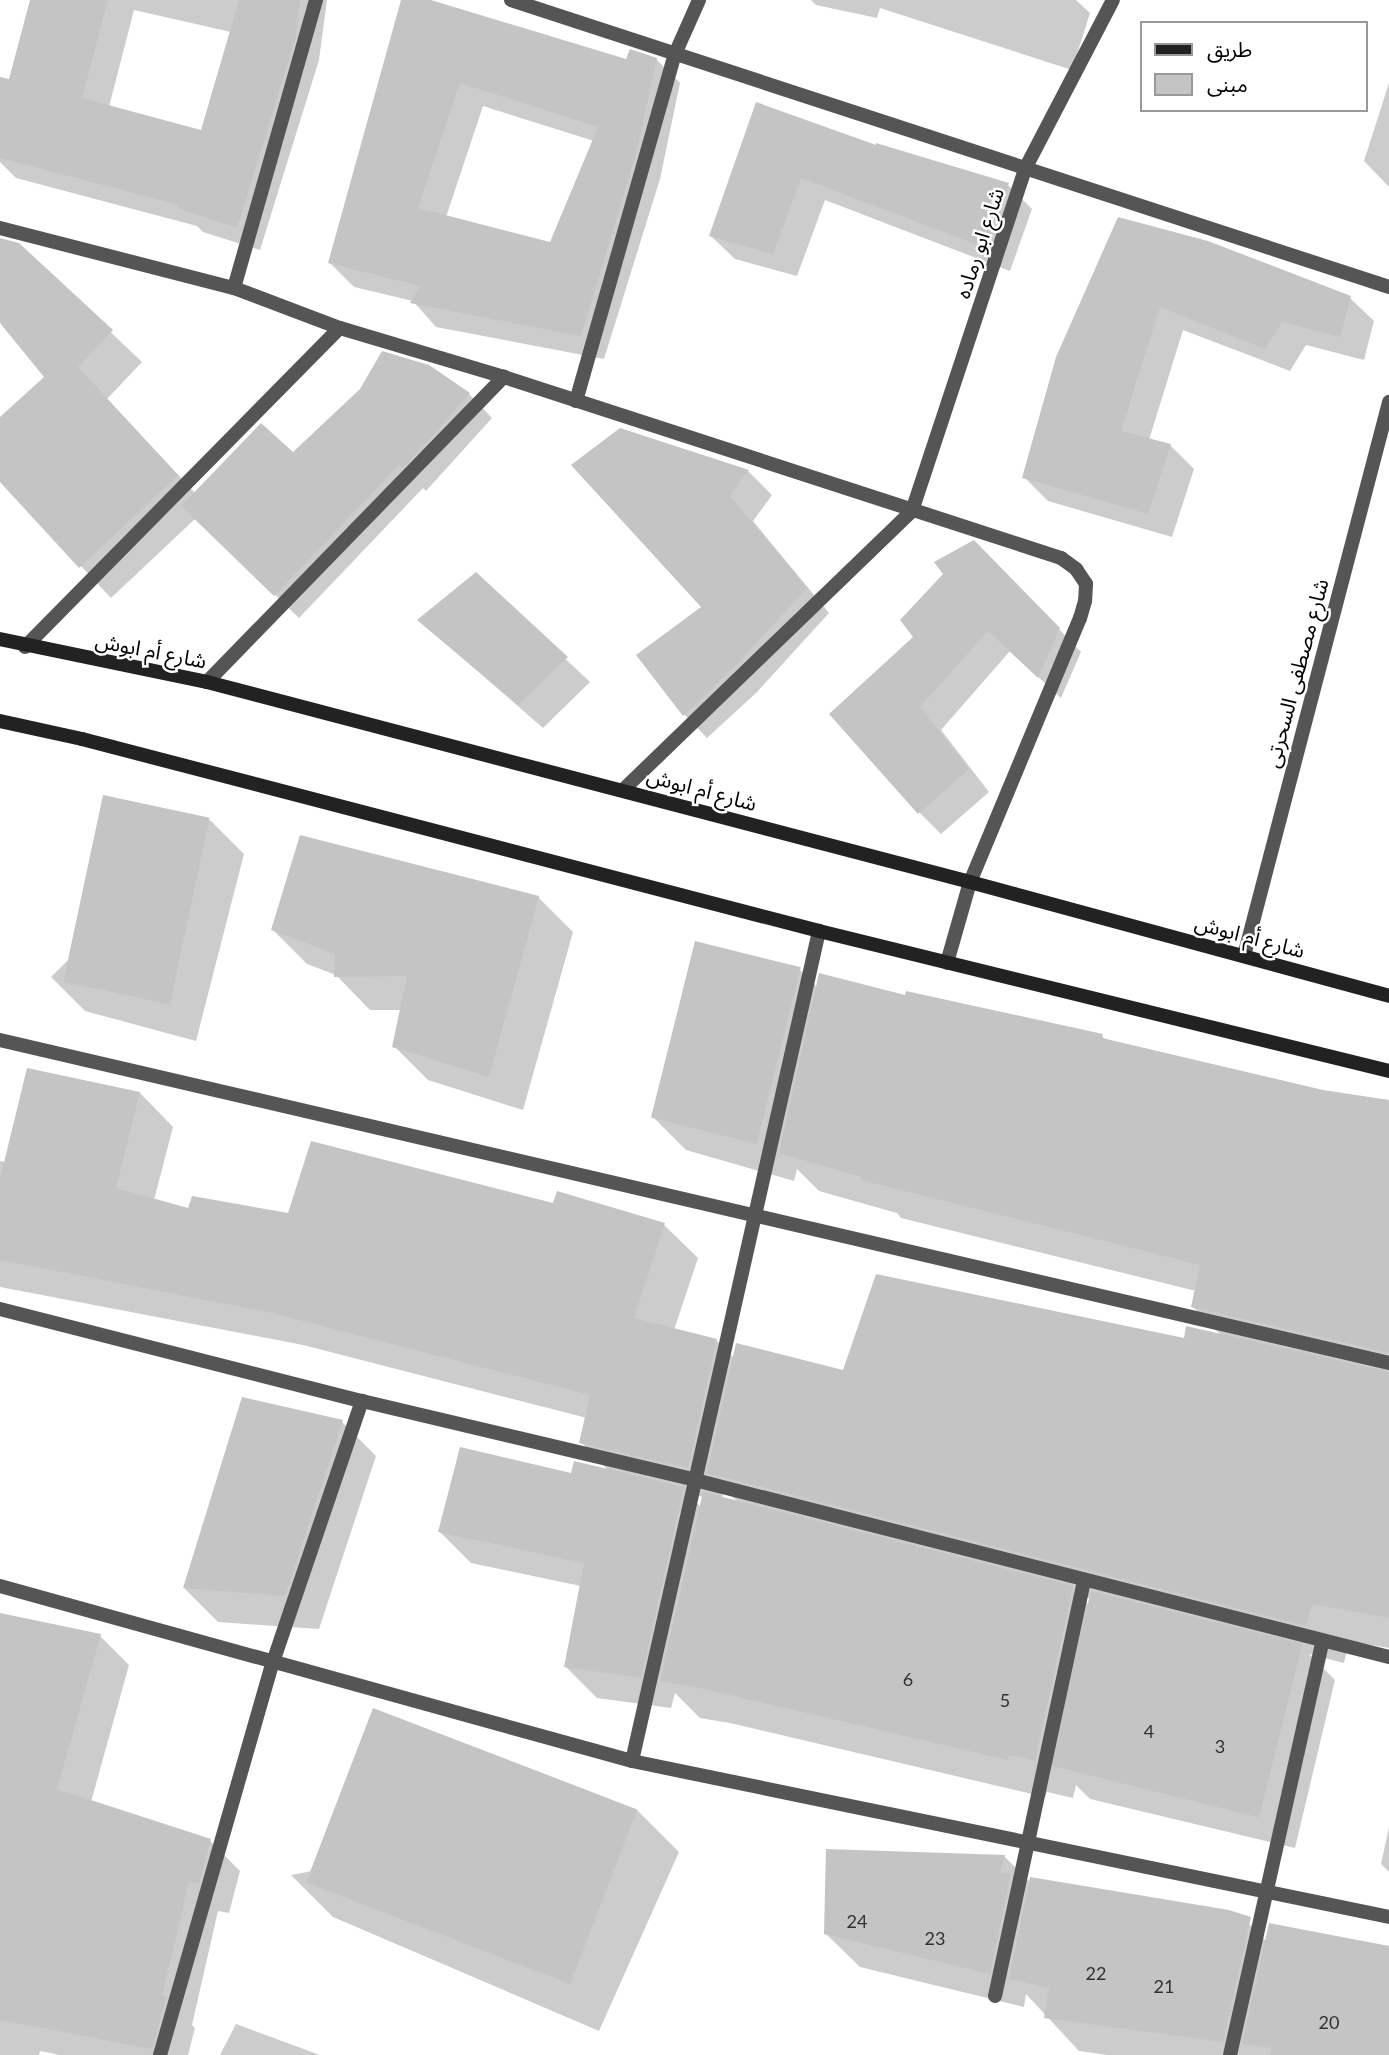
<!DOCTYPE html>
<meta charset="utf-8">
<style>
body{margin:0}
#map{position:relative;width:1389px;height:2055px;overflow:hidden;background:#fff;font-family:Lato,"Noto Sans Arabic",sans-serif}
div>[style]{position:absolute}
.shadow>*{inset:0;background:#0003}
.building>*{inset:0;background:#c4c4c4;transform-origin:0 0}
.street>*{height:14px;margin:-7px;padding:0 7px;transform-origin:7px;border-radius:7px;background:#555}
.secondary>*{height:14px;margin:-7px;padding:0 7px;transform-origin:7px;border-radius:7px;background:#222}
span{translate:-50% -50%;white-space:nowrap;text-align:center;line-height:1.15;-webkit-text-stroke:5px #fff;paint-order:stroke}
.number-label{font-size:18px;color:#313131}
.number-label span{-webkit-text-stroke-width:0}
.street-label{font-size:21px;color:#000}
.legend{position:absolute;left:1140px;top:21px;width:228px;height:91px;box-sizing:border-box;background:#fff;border:2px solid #999;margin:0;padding:9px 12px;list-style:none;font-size:21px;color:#000}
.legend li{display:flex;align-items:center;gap:14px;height:35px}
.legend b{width:35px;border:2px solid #999}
</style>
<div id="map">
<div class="shadow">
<i style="clip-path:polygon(evenodd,32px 0,327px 0,319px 60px,260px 250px,203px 232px,197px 226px,16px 178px,0 162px,0 101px,10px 81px,32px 0,134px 10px,231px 32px,202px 132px,109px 107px,134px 10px)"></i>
<i style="clip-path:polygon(evenodd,403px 0,426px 0,627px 61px,656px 59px,680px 83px,660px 179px,604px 359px,436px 327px,413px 301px,354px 287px,330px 263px,403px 0,483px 106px,594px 141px,551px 244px,446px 217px,483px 106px)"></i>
<i style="clip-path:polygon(811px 0,1076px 0,1090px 13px,1072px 70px,880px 8px,877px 18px,816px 5px)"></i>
<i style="clip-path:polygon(1389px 83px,1389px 187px,1364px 161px)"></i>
<i style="clip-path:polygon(757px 104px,877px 147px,1008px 185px,1032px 209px,1010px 271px,825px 200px,797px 276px,735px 259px,711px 236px)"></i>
<i style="clip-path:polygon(1119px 219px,1350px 298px,1374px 321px,1364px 360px,1306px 345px,1290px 371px,1183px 330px,1149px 440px,1170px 445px,1194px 469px,1172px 537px,1048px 501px,1024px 477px)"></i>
<i style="clip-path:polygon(21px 247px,142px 362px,107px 399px,196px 494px,469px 394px,492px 418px,426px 491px,423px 488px,299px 618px,196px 518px,111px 598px,0 480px,0 419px,46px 377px,0 320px,0 256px)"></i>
<i style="clip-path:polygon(573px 465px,748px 471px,772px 495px,753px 521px,829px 613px,757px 692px,707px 738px,684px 714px,703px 607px)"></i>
<i style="clip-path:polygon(996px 564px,1081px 652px,1061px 698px,1010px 651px,941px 730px,989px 792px,941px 834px,920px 813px,915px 637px,946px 574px)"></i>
<i style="clip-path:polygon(476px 575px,590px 682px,543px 728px,420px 621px)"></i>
<i style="clip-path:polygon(210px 820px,244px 854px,196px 1041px,85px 1011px,51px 977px)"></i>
<i style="clip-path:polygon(538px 897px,573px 932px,523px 1110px,428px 1080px,394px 1046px,401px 1010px,370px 1010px,336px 975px,307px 964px,273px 930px)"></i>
<i style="clip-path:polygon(evenodd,800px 970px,818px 988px,907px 997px,1102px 1036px,1107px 1041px,1323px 1091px,1389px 1102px,1389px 1648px,1349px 1641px,1344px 1663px,1309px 1654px,1335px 1680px,1295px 1848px,1090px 1799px,1076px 1785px,1073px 1798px,1047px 1792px,1045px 1797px,730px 1723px,700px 1718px,675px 1693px,671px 1708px,597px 1698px,566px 1667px,581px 1586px,471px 1563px,440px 1532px,573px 1476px,610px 1472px,581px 1442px,587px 1418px,303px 1345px,0 1287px,0 1161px,6px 1162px,140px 1093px,173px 1127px,154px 1200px,190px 1210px,290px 1215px,554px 1205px,664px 1225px,698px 1258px,674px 1330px,716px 1340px,734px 1358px,844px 1372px,1222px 1336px,1192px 1306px,1196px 1291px,901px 1218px,897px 1213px,819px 1191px,797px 1169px,794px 1181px,686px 1150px,652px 1116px,800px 970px,724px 1488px,739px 1503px,722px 1499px,724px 1488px,800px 970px,687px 1493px,703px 1497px,701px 1507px,687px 1493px,800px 970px,1080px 1596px,1092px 1599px,1090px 1606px,1080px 1596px)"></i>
<i style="clip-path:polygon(342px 1422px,376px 1456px,319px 1629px,218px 1622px,184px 1588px)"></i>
<i style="clip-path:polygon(0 1615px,100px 1636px,129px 1665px,91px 1802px,210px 1841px,240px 1871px,229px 1913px,218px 1911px,192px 2025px,195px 2028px,188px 2055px,60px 2055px,40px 2051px,39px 2055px,0 2055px)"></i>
<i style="clip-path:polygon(637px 1810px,679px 1852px,599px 2031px,333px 1917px,291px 1875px)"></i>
<i style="clip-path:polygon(1389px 1827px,1389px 1872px,1381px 1864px)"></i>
<i style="clip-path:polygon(1004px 1856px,1031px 1883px,1249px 1924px,1267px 1942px,1389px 1954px,1389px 2055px,1107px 2055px,1079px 2051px,1026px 1994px,1024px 2007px,860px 1967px,825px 1933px)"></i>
<i style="clip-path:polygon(236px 2024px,320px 2055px,220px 2055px)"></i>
</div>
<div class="building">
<i style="clip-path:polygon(30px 0,108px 0,82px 98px,201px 130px,239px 0,300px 0,296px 36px,237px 228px,177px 208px,179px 205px,0 158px,0 77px,9px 79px)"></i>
<i style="clip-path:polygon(evenodd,401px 0,431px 0,626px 59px,630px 49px,657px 58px,636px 154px,581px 336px,410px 303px,420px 286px,328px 263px,401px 0,460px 83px,598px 127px,550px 242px,418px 208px,460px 83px)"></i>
<i style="clip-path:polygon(756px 102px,876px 145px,876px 143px,1009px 183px,986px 248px,801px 178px,773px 254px,709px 236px)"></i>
<i style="clip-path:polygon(1118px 217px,1208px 241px,1351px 296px,1340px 337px,1282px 322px,1265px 349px,1160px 307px,1121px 431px,1171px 444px,1148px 514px,1022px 478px,1056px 357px)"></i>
<i style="clip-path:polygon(0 238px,19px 243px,113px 330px,78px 367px,178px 475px,79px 568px,0 482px,0 417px,44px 377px,0 323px)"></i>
<i style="clip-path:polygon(382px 351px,429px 365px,470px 393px,429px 440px,402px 468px,399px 465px,274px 596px,181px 506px,261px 423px,293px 452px,360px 389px)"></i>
<i style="clip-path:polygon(620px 428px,749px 470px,730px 496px,807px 588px,733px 668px,683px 716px,636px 655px,701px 607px,571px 465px)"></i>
<i style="clip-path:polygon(974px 540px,1060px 628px,1038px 678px,988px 631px,920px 707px,969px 769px,918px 814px,829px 714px,913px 637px,900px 620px,943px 574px,934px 562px)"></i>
<i style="clip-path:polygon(476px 572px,568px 657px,518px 705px,417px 620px)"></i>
<i style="left:103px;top:795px;width:109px;height:191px;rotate:12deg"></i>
<i style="clip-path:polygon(300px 835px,539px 896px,489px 1077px,392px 1047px,407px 976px,334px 977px,335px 954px,271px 930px)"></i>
<i style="left:695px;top:941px;width:109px;height:182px;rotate:14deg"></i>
<i style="clip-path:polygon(819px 973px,905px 995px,906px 991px,1103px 1034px,1102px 1038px,1323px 1090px,1389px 1100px,1389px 1353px,1191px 1307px,1200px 1265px,861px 1180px,862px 1177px,779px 1153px)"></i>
<i style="clip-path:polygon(27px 1068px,140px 1092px,116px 1188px,188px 1208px,192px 1196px,288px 1213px,311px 1141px,553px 1203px,557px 1191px,665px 1223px,634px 1318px,717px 1339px,688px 1468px,579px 1443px,590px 1395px,268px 1312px,0 1260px,0 1179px)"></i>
<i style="clip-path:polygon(876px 1274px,1184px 1338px,1186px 1326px,1389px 1372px,1389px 1618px,1312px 1604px,1306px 1626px,707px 1473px,736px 1343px,843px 1370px)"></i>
<i style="clip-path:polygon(242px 1397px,343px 1420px,285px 1596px,183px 1588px)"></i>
<i style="clip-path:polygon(460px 1447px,571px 1473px,574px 1461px,684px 1487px,641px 1678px,564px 1667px,584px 1563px,438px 1532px)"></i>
<i style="clip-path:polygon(703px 1492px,1073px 1586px,1035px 1761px,1009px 1755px,1008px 1760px,691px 1686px,660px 1681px)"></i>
<i style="left:1091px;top:1591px;width:218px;height:179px;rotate:14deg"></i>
<i style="clip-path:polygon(0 1613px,101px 1634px,57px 1789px,211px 1839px,199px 1884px,189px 1882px,162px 1996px,167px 1997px,152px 2049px,0 2020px)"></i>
<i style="left:373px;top:1708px;width:283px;height:187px;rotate:21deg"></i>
<i style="clip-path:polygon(826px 1849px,1005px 1855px,1000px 1872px,1011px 1874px,990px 1974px,824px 1934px)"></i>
<i style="clip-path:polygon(1030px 1877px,1229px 1910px,1251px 1917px,1223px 2042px,1044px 2018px,1049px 1988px,1009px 1979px)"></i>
<i style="clip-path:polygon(1269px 1923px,1389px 1946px,1389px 2055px,1270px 2055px,1272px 2048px,1242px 2044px)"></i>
</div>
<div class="street">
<i style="left:511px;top:0;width:924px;rotate:18.1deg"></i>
<i style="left:0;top:228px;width:242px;rotate:14.4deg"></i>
<i style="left:234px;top:288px;width:113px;rotate:20.7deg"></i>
<i style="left:340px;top:328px;width:171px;rotate:16.6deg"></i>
<i style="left:504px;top:377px;width:586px;rotate:18deg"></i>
<i style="left:1061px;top:558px;width:19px;rotate:36deg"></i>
<i style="left:1076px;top:569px;width:18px;rotate:56deg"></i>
<i style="left:1086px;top:584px;width:17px;rotate:93deg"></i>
<i style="left:1085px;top:601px;width:18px;rotate:106deg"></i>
<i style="left:1080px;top:618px;width:286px;rotate:112.6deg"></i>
<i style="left:970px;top:882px;width:84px;rotate:105.9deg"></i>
<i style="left:234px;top:288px;width:299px;rotate:-74.1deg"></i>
<i style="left:576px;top:401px;width:361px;rotate:-74.1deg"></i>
<i style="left:675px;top:54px;width:59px;rotate:-66deg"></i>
<i style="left:25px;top:647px;width:448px;rotate:-45.4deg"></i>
<i style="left:207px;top:682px;width:426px;rotate:-45.8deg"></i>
<i style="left:623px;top:790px;width:402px;rotate:-44deg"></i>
<i style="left:912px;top:511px;width:362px;rotate:-71.7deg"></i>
<i style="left:1026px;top:167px;width:188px;rotate:-62.5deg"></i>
<i style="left:1244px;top:956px;width:573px;rotate:-75.33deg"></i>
<i style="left:0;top:1040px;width:1426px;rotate:13.09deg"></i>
<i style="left:0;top:1309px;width:374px;rotate:14.3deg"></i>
<i style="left:362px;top:1401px;width:342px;rotate:13.3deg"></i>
<i style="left:695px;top:1480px;width:716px;rotate:14.31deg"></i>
<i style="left:0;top:1586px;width:656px;rotate:15.48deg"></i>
<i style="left:632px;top:1761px;width:773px;rotate:11.64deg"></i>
<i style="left:632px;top:1761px;width:851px;rotate:-77.3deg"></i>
<i style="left:995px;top:1996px;width:425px;rotate:-77.9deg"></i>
<i style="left:160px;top:2055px;width:409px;rotate:-74deg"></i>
<i style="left:273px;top:1662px;width:276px;rotate:-71.2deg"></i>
<i style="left:1230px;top:2055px;width:423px;rotate:-77.4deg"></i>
</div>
<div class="secondary">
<i style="left:0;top:639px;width:211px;rotate:11.7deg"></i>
<i style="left:207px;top:682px;width:789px;rotate:14.69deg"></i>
<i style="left:970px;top:882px;width:434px;rotate:15.2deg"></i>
<i style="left:0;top:721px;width:84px;rotate:12.4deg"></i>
<i style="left:82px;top:739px;width:762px;rotate:14.6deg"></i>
<i style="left:819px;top:931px;width:587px;rotate:13.8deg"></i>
</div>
<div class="number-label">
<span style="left:908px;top:1679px">6</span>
<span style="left:1005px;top:1700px">5</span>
<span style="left:1149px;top:1731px">4</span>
<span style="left:1220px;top:1746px">3</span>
<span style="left:857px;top:1921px">24</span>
<span style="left:935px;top:1938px">23</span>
<span style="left:1096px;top:1973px">22</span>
<span style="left:1164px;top:1986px">21</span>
<span style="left:1329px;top:2022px">20</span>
</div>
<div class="street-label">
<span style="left:979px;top:243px;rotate:-72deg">شارع ابو رماده</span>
<span style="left:151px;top:650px;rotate:11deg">شارع أم ابوش</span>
<span style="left:1296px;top:673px;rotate:-75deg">شارع مصطفى السحرتى</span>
<span style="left:702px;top:789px;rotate:15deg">شارع أم ابوش</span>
<span style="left:1250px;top:936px;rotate:15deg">شارع أم ابوش</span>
</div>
<ul class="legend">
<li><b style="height:9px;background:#222"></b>طريق</li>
<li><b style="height:19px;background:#c4c4c4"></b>مبنى</li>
</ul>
</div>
